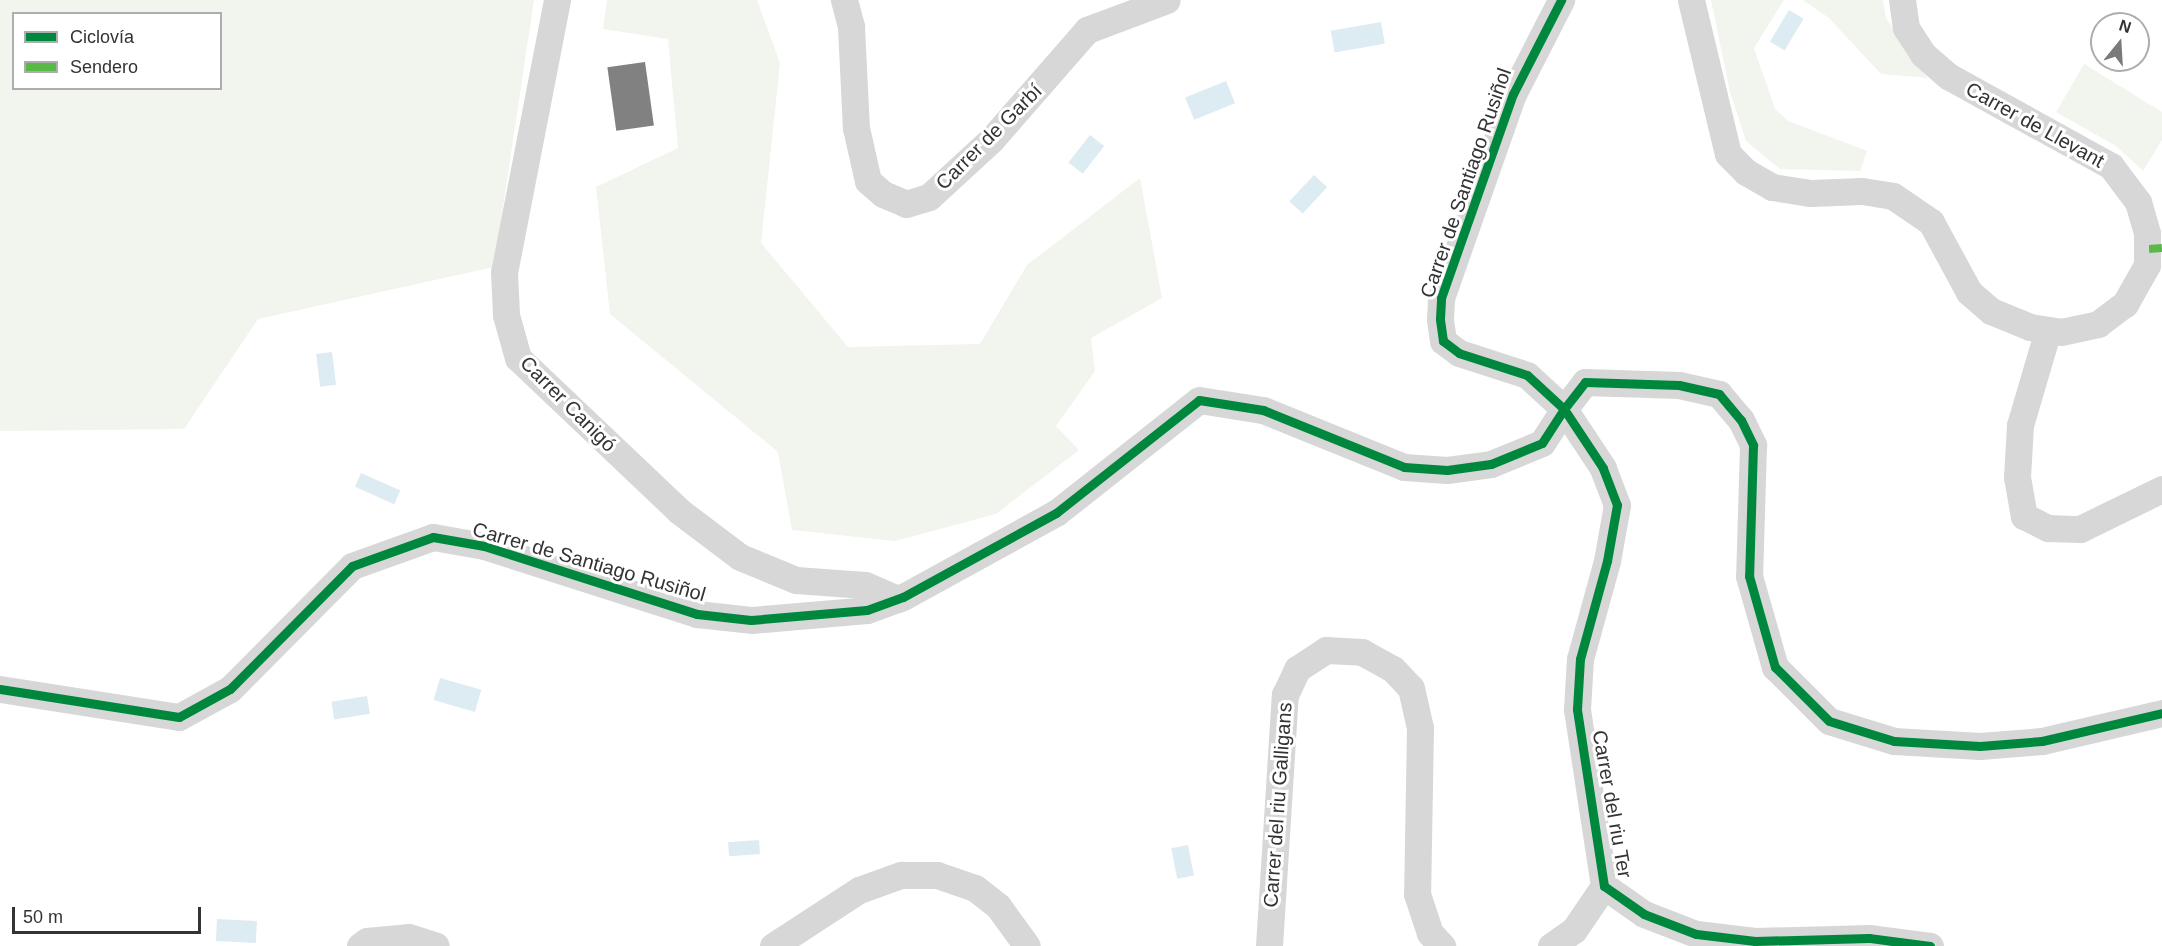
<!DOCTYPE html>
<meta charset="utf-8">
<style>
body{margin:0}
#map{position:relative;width:2162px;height:946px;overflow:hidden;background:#fff;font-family:Helvetica,sans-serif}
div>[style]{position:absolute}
.green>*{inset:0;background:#f1f5ed}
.water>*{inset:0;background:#ddebf3;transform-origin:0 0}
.building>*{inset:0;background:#818181;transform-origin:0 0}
.street>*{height:27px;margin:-13.5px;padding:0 13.5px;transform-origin:13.5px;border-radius:13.5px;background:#d7d7d7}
.quiet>*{height:8px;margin-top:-4px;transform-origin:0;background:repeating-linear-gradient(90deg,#58b947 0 15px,transparent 0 23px)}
.cycleway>*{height:9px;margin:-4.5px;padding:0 4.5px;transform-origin:4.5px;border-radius:4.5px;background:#00873e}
span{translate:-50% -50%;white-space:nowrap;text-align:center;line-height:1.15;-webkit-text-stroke:6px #fff;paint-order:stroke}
.street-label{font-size:20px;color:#333}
.legend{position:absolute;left:12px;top:12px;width:210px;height:78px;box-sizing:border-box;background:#fff;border:2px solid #adadad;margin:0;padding:8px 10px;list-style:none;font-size:18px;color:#333}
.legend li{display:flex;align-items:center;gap:12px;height:30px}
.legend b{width:30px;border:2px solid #adadad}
.north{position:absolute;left:2090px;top:12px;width:60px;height:60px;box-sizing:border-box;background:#fff;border:2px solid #adadad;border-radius:50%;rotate:18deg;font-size:16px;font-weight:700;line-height:24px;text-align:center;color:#333}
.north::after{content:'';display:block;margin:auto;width:21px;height:27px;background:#7a7a7a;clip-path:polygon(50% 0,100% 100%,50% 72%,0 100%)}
.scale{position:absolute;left:12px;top:907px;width:189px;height:27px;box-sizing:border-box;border:3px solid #333;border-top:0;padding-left:8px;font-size:18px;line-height:21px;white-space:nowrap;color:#333;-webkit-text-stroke:4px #fff;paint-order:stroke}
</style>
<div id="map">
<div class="green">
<i style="clip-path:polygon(evenodd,0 0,534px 0,494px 267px,258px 319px,184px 429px,0 431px,0 0,14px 14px,220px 14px,220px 88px,14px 88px,14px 14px)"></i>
<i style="clip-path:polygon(607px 0,757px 0,780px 63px,761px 243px,848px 347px,980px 344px,1027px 265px,1140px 178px,1162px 298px,1091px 338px,1095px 371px,1056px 426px,1079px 450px,996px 514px,895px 541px,792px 530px,778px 452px,610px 314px,596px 187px,678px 148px,668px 39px,603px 29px)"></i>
<i style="clip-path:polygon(1711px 0,1784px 0,1754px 48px,1775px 109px,1788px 121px,1867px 151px,1860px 171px,1780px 169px,1746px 141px,1730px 92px)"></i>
<i style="clip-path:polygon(1803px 0,1883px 0,1886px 18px,1928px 78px,1881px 74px,1829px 18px)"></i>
<i style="clip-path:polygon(2084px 64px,2162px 112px,2162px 140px,2143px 171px,2116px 146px,2056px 112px)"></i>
</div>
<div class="water">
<i style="left:1789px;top:10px;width:17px;height:37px;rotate:31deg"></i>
<i style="left:1381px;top:22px;width:22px;height:51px;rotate:80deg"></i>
<i style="left:1226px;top:81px;width:24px;height:44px;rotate:68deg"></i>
<i style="left:1090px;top:135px;width:18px;height:35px;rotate:38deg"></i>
<i style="left:1314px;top:175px;width:18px;height:36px;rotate:43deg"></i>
<i style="left:332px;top:352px;width:33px;height:16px;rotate:83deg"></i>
<i style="left:361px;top:473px;width:43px;height:15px;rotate:24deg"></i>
<i style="left:440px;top:678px;width:43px;height:23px;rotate:16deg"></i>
<i style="left:367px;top:696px;width:18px;height:36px;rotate:81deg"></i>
<i style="left:759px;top:840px;width:14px;height:31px;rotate:86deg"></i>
<i style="left:1188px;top:845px;width:31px;height:17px;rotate:79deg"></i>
<i style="left:217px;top:919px;width:40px;height:22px;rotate:3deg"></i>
</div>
<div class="building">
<i style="left:645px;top:62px;width:64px;height:38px;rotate:82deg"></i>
</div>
<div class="street">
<i style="left:557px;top:0;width:277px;rotate:101deg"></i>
<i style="left:504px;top:272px;width:43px;rotate:87.3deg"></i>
<i style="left:506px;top:315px;width:45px;rotate:74.4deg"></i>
<i style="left:518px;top:358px;width:222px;rotate:43.5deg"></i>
<i style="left:679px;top:511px;width:76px;rotate:37deg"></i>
<i style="left:740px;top:557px;width:61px;rotate:22.3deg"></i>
<i style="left:796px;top:580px;width:69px;rotate:4.1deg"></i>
<i style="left:865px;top:585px;width:36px;rotate:23deg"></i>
<i style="left:844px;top:0;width:28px;rotate:75deg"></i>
<i style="left:851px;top:27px;width:101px;rotate:87.2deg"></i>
<i style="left:856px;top:128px;width:54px;rotate:77.2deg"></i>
<i style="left:868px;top:181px;width:20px;rotate:41deg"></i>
<i style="left:883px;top:194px;width:25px;rotate:23deg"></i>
<i style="left:906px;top:204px;width:24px;rotate:-17deg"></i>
<i style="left:929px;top:197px;width:86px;rotate:-42.6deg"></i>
<i style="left:992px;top:139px;width:145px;rotate:-48.9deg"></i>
<i style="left:1087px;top:30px;width:85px;rotate:-20.6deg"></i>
<i style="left:1691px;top:0;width:158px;rotate:76.5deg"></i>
<i style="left:1728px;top:154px;width:25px;rotate:45deg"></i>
<i style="left:1746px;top:172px;width:30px;rotate:30deg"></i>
<i style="left:1772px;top:187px;width:39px;rotate:9deg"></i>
<i style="left:1811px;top:193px;width:51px;rotate:-2.2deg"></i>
<i style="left:1862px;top:191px;width:31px;rotate:9deg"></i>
<i style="left:1893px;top:196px;width:46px;rotate:34.4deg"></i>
<i style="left:1931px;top:222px;width:80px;rotate:61.5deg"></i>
<i style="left:1969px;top:292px;width:29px;rotate:41deg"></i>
<i style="left:1991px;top:311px;width:42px;rotate:22.3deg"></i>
<i style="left:2030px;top:327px;width:31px;rotate:9deg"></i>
<i style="left:2061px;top:332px;width:38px;rotate:-12deg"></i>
<i style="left:2098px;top:324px;width:34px;rotate:-37deg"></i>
<i style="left:2125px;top:304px;width:45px;rotate:-60.6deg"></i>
<i style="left:2147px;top:265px;width:32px;rotate:-90deg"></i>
<i style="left:2147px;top:233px;width:32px;rotate:-106deg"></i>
<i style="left:2138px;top:202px;width:45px;rotate:-126.9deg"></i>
<i style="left:2111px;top:166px;width:186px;rotate:-151.1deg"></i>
<i style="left:1948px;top:76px;width:33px;rotate:-139deg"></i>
<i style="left:1923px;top:54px;width:31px;rotate:-123deg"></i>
<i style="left:1906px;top:28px;width:28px;rotate:-98deg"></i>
<i style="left:2048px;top:330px;width:99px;rotate:106.4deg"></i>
<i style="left:2020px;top:425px;width:52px;rotate:93.3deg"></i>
<i style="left:2017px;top:477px;width:40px;rotate:80deg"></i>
<i style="left:2024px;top:516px;width:27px;rotate:27deg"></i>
<i style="left:2048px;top:528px;width:32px;rotate:2deg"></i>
<i style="left:2080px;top:529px;width:91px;rotate:-26deg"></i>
<i style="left:0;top:689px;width:181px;rotate:8.9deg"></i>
<i style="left:179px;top:717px;width:58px;rotate:-28.8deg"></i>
<i style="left:230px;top:689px;width:173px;rotate:-45.2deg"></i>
<i style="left:352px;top:566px;width:86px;rotate:-19.7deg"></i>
<i style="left:433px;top:537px;width:52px;rotate:10deg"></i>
<i style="left:484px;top:546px;width:224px;rotate:17.7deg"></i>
<i style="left:697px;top:614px;width:54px;rotate:6.3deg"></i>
<i style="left:751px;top:620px;width:116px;rotate:-4.9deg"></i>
<i style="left:867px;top:610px;width:38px;rotate:-20deg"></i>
<i style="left:903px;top:597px;width:175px;rotate:-28.8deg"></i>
<i style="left:1056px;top:513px;width:182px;rotate:-38.3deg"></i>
<i style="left:1199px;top:400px;width:65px;rotate:8.9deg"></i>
<i style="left:1263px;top:410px;width:152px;rotate:22deg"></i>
<i style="left:1404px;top:467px;width:43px;rotate:4deg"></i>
<i style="left:1447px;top:470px;width:44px;rotate:-7.8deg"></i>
<i style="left:1491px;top:464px;width:55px;rotate:-22.4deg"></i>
<i style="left:1542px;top:443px;width:40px;rotate:-57.1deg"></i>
<i style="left:1564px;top:409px;width:50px;rotate:-137.4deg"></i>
<i style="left:1527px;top:375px;width:71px;rotate:-162.1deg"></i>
<i style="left:1459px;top:353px;width:20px;rotate:-143deg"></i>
<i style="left:1443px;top:341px;width:22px;rotate:-98deg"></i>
<i style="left:1440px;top:319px;width:21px;rotate:-87deg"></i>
<i style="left:1441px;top:298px;width:216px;rotate:-70.6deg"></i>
<i style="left:1513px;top:94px;width:106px;rotate:-62.9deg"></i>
<i style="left:360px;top:946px;width:9px;rotate:-36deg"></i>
<i style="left:367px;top:941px;width:42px;rotate:-5.4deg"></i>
<i style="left:409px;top:937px;width:28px;rotate:18deg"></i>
<i style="left:773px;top:946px;width:103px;rotate:-33.1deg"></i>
<i style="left:859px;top:890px;width:45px;rotate:-19.7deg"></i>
<i style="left:901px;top:875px;width:36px"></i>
<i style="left:937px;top:875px;width:40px;rotate:18.9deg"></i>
<i style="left:975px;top:888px;width:29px;rotate:38deg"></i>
<i style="left:998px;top:906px;width:49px;rotate:54.1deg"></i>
<i style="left:1269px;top:946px;width:252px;rotate:-86.4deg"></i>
<i style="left:1285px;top:695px;width:29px;rotate:-65deg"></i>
<i style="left:1297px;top:669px;width:35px;rotate:-33deg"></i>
<i style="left:1326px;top:650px;width:36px;rotate:3deg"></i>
<i style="left:1362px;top:652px;width:35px;rotate:29deg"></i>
<i style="left:1393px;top:669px;width:26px;rotate:47deg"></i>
<i style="left:1411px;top:688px;width:41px;rotate:77.3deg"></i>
<i style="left:1420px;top:728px;width:166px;rotate:91deg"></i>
<i style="left:1417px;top:894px;width:41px;rotate:71.6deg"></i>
<i style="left:1430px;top:933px;width:18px;rotate:47deg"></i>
<i style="left:1551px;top:946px;width:28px;rotate:-35deg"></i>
<i style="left:1574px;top:930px;width:53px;rotate:-55.7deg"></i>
<i style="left:1930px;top:946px;width:62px;rotate:-172.5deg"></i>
<i style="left:1869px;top:938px;width:114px;rotate:178.5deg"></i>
<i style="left:1755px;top:941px;width:59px;rotate:-173.2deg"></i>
<i style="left:1696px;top:934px;width:56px;rotate:-159deg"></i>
<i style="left:1644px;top:914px;width:49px;rotate:-145deg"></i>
<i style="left:1604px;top:886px;width:179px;rotate:-98.7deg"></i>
<i style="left:1577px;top:709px;width:50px;rotate:-86.6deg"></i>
<i style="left:1580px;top:659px;width:102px;rotate:-74.6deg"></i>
<i style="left:1607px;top:561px;width:57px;rotate:-79.9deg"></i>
<i style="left:1617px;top:505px;width:40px;rotate:-111deg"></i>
<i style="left:1603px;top:468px;width:71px;rotate:-123.5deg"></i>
<i style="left:1564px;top:409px;width:34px;rotate:-52deg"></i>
<i style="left:1585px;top:382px;width:94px;rotate:1.8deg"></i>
<i style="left:1679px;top:385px;width:41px;rotate:12.7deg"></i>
<i style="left:1719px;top:394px;width:34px;rotate:50deg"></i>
<i style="left:1741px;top:420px;width:28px;rotate:64deg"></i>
<i style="left:1753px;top:445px;width:131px;rotate:91.7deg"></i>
<i style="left:1749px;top:576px;width:95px;rotate:74.1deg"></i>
<i style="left:1775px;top:667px;width:76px;rotate:45deg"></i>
<i style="left:1829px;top:721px;width:68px;rotate:17.1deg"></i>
<i style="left:1894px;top:741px;width:86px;rotate:3.3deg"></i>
<i style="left:1980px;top:746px;width:62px;rotate:-4.6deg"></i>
<i style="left:2042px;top:741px;width:123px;rotate:-13.1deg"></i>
</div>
<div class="quiet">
<i style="left:2149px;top:249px;width:13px;rotate:-4deg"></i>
</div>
<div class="cycleway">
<i style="left:0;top:689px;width:181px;rotate:8.9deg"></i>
<i style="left:179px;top:717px;width:58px;rotate:-28.8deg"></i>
<i style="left:230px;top:689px;width:173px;rotate:-45.2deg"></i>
<i style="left:352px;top:566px;width:86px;rotate:-19.7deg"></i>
<i style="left:433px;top:537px;width:52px;rotate:10deg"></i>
<i style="left:484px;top:546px;width:224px;rotate:17.7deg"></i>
<i style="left:697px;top:614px;width:54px;rotate:6.3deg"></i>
<i style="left:751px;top:620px;width:116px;rotate:-4.9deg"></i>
<i style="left:867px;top:610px;width:38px;rotate:-20deg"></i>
<i style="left:903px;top:597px;width:175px;rotate:-28.8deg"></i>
<i style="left:1056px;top:513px;width:182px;rotate:-38.3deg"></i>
<i style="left:1199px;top:400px;width:65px;rotate:8.9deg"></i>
<i style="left:1263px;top:410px;width:152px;rotate:22deg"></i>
<i style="left:1404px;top:467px;width:43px;rotate:4deg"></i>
<i style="left:1447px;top:470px;width:44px;rotate:-7.8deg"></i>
<i style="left:1491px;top:464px;width:55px;rotate:-22.4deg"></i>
<i style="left:1542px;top:443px;width:40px;rotate:-57.1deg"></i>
<i style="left:1564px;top:409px;width:50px;rotate:-137.4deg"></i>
<i style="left:1527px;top:375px;width:71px;rotate:-162.1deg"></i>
<i style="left:1459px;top:353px;width:20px;rotate:-143deg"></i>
<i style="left:1443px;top:341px;width:22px;rotate:-98deg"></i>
<i style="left:1440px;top:319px;width:21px;rotate:-87deg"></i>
<i style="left:1441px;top:298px;width:216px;rotate:-70.6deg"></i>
<i style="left:1513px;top:94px;width:106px;rotate:-62.9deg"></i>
<i style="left:1930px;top:946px;width:62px;rotate:-172.5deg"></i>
<i style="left:1869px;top:938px;width:114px;rotate:178.5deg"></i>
<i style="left:1755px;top:941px;width:59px;rotate:-173.2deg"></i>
<i style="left:1696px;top:934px;width:56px;rotate:-159deg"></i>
<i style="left:1644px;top:914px;width:49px;rotate:-145deg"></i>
<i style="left:1604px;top:886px;width:179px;rotate:-98.7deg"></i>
<i style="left:1577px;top:709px;width:50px;rotate:-86.6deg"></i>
<i style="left:1580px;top:659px;width:102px;rotate:-74.6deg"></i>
<i style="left:1607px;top:561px;width:57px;rotate:-79.9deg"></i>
<i style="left:1617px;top:505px;width:40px;rotate:-111deg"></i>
<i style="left:1603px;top:468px;width:71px;rotate:-123.5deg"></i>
<i style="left:1564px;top:409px;width:34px;rotate:-52deg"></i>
<i style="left:1585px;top:382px;width:94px;rotate:1.8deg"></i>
<i style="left:1679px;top:385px;width:41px;rotate:12.7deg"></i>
<i style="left:1719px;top:394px;width:34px;rotate:50deg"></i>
<i style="left:1741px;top:420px;width:28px;rotate:64deg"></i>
<i style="left:1753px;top:445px;width:131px;rotate:91.7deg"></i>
<i style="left:1749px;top:576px;width:95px;rotate:74.1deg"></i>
<i style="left:1775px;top:667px;width:76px;rotate:45deg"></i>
<i style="left:1829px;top:721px;width:68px;rotate:17.1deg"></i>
<i style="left:1894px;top:741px;width:86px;rotate:3.3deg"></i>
<i style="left:1980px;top:746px;width:62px;rotate:-4.6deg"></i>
<i style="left:2042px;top:741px;width:123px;rotate:-13.1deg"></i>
</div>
<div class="street-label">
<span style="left:2035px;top:125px;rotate:29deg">Carrer de Llevant</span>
<span style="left:989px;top:137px;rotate:-45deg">Carrer de Garbí</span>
<span style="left:1466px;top:183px;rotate:-71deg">Carrer de Santiago Rusiñol</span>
<span style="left:568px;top:404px;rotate:45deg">Carrer Canigó</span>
<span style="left:589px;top:562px;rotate:16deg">Carrer de Santiago Rusiñol</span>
<span style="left:1612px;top:804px;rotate:80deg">Carrer del riu Ter</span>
<span style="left:1278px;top:805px;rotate:-86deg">Carrer del riu Galligans</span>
</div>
<ul class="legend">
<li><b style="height:8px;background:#00873e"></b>Ciclovía</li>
<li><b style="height:8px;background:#58b947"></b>Sendero</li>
</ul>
<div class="north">N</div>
<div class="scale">50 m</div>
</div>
